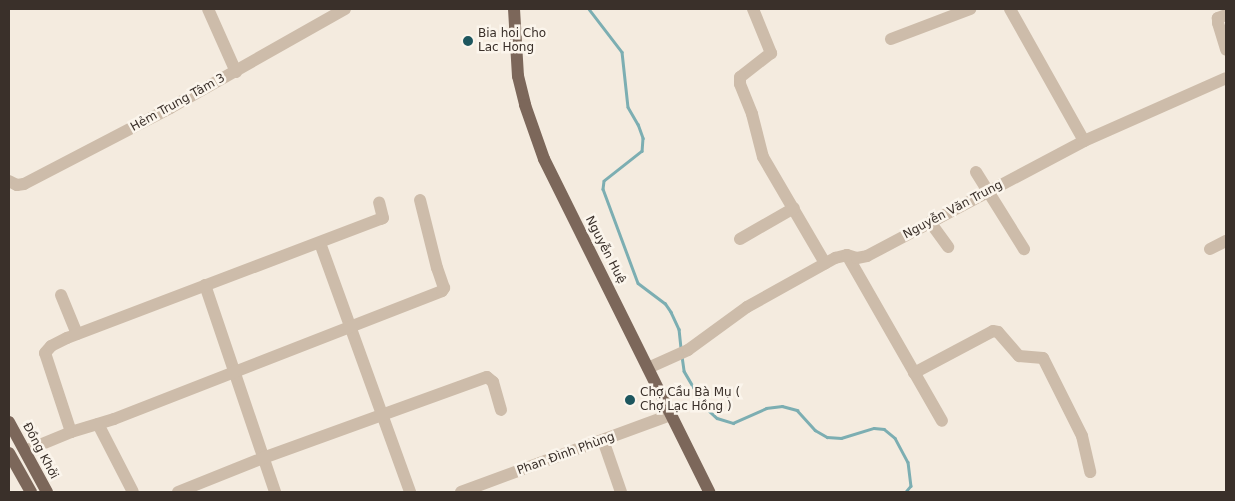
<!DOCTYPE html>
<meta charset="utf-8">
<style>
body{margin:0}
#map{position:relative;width:1235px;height:501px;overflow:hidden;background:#f4ebdf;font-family:"DejaVu Sans",sans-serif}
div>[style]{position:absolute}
.stream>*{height:2.5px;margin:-1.25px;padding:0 1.25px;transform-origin:1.25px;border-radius:1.25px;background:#7caeb2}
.minor>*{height:12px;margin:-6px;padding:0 6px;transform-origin:6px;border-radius:6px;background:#cdbcaa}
.major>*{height:12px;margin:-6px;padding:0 6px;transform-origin:6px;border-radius:6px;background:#7c675a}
.dots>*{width:14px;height:14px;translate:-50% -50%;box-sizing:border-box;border:2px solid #fbf5ec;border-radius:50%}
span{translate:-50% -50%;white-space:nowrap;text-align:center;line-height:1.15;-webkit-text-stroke:5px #fbf5ec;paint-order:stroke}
.poi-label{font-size:12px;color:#3a302a}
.left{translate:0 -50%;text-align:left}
.street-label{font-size:12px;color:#3a302a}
.frame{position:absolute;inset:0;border:10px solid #3a302a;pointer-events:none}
</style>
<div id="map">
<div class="stream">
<i style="left:589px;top:9px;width:54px;rotate:52.5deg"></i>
<i style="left:622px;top:52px;width:55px;rotate:83.8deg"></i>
<i style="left:628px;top:107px;width:20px;rotate:60deg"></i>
<i style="left:638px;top:124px;width:15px;rotate:70deg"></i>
<i style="left:643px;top:138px;width:13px;rotate:94deg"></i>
<i style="left:642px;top:151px;width:48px;rotate:141.7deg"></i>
<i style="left:604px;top:181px;width:8px;rotate:97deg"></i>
<i style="left:603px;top:189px;width:100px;rotate:69.6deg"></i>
<i style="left:638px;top:283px;width:34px;rotate:37deg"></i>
<i style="left:665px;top:303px;width:11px;rotate:56deg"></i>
<i style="left:671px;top:312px;width:19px;rotate:65deg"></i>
<i style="left:679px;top:329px;width:19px;rotate:84deg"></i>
<i style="left:682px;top:356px;width:15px;rotate:82deg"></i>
<i style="left:684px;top:371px;width:42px;rotate:59.7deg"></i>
<i style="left:705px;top:407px;width:16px;rotate:43deg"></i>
<i style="left:717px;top:418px;width:17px;rotate:17deg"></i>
<i style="left:733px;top:423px;width:36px;rotate:-24deg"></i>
<i style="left:766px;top:408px;width:16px;rotate:-7deg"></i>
<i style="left:782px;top:406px;width:16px;rotate:15deg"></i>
<i style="left:797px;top:410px;width:27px;rotate:48deg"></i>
<i style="left:815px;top:430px;width:14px;rotate:30deg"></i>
<i style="left:827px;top:437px;width:14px;rotate:4deg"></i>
<i style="left:841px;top:438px;width:34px;rotate:-17deg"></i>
<i style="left:874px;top:428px;width:10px;rotate:6deg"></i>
<i style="left:884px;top:429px;width:14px;rotate:39deg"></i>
<i style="left:895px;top:438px;width:27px;rotate:62deg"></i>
<i style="left:908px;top:462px;width:24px;rotate:83deg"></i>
<i style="left:911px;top:486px;width:8px;rotate:130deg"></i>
</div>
<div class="minor">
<i style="left:208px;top:9px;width:69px;rotate:66deg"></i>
<i style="left:753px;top:9px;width:48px;rotate:67.8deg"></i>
<i style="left:771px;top:53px;width:39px;rotate:142deg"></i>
<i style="left:740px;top:77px;width:7px;rotate:90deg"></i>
<i style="left:740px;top:84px;width:32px;rotate:68deg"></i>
<i style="left:752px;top:114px;width:44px;rotate:75.7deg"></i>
<i style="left:763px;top:157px;width:123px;rotate:59.7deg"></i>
<i style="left:1010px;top:9px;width:151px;rotate:60.7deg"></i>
<i style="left:1226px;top:15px;width:9px;rotate:159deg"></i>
<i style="left:1218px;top:18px;width:5px;rotate:90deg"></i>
<i style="left:1218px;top:23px;width:28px;rotate:73deg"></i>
<i style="left:891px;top:39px;width:85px;rotate:-20.8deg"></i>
<i style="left:976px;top:172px;width:91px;rotate:58.1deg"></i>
<i style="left:9px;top:181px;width:9px;rotate:27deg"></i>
<i style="left:17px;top:185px;width:7px;rotate:-8deg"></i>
<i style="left:24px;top:184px;width:165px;rotate:-27.5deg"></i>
<i style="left:170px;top:108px;width:201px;rotate:-29.5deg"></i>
<i style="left:930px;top:222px;width:31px;rotate:54deg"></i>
<i style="left:740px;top:239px;width:62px;rotate:-29.9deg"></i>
<i style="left:320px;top:243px;width:265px;rotate:70.1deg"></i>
<i style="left:1210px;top:249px;width:18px;rotate:-27deg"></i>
<i style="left:847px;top:255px;width:191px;rotate:60.2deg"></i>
<i style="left:205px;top:285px;width:219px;rotate:71.3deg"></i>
<i style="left:61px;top:295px;width:42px;rotate:67.7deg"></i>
<i style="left:648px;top:368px;width:44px;rotate:-24.2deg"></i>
<i style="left:688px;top:350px;width:73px;rotate:-36.1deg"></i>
<i style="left:747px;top:307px;width:101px;rotate:-29.1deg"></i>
<i style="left:835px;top:258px;width:12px;rotate:-14deg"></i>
<i style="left:847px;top:255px;width:10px;rotate:17deg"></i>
<i style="left:857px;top:258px;width:10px;rotate:-11deg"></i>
<i style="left:867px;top:256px;width:246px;rotate:-27.9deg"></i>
<i style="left:1084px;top:141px;width:155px;rotate:-23.9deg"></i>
<i style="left:914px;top:373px;width:89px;rotate:-28deg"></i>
<i style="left:993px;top:331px;width:5px;rotate:11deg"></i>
<i style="left:998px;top:332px;width:32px;rotate:49deg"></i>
<i style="left:1019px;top:356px;width:24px;rotate:5deg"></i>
<i style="left:1043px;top:358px;width:87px;rotate:63.4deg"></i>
<i style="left:1082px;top:436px;width:37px;rotate:77deg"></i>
<i style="left:98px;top:424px;width:76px;rotate:62.8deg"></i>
<i style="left:71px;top:432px;width:83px;rotate:-108.2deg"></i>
<i style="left:45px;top:353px;width:9px;rotate:-49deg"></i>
<i style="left:51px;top:346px;width:18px;rotate:-27deg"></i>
<i style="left:67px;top:338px;width:336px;rotate:-20.8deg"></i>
<i style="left:381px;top:219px;width:2px;rotate:-27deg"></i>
<i style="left:383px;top:218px;width:16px;rotate:-104deg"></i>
<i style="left:603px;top:440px;width:55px;rotate:70.9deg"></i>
<i style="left:25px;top:451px;width:50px;rotate:-22.4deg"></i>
<i style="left:71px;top:432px;width:45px;rotate:-16.8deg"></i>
<i style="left:114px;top:419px;width:352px;rotate:-21.3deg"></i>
<i style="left:442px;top:291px;width:4px;rotate:-56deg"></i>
<i style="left:444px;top:288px;width:21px;rotate:-109deg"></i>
<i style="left:437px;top:268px;width:70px;rotate:-104deg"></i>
<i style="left:178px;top:492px;width:92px;rotate:-21.8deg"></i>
<i style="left:263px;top:458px;width:238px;rotate:-19.9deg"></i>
<i style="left:487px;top:377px;width:8px;rotate:40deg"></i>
<i style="left:493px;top:382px;width:29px;rotate:74deg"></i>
<i style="left:461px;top:492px;width:223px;rotate:-20.2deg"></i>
</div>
<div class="major">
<i style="left:514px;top:9px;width:67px;rotate:86.6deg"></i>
<i style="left:518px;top:76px;width:30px;rotate:76deg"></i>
<i style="left:525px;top:105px;width:57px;rotate:70.6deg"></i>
<i style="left:544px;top:159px;width:372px;rotate:63.6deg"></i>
<i style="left:9px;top:422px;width:80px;rotate:61.5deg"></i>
<i style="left:9px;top:453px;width:45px;rotate:60.6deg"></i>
</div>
<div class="dots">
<i style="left:468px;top:41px;background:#1d565e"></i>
<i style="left:630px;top:400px;background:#1d565e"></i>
</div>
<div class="poi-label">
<span class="left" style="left:478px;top:41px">Bia hoi Cho<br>Lac Hong</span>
<span class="left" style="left:640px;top:400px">Chợ Cầu Bà Mụ (<br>Chợ Lạc Hồng )</span>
</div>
<div class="street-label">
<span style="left:178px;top:103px;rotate:-29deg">Hẻm Trung Tâm 3</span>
<span style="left:953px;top:210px;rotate:-28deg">Nguyễn Văn Trung</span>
<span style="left:605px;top:250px;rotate:63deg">Nguyễn Huệ</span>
<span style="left:40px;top:451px;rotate:62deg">Đồng Khởi</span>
<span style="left:566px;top:454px;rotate:-20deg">Phan Đình Phùng</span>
</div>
<div class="frame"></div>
</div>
